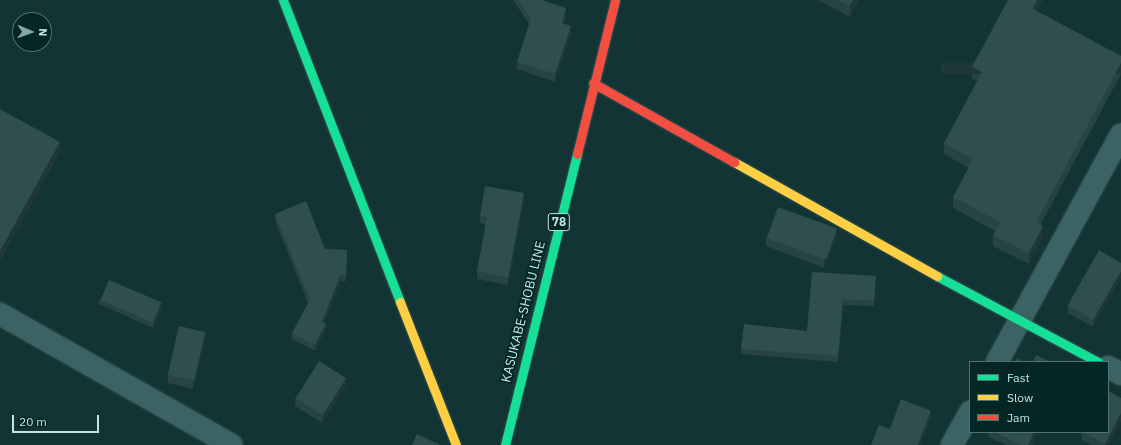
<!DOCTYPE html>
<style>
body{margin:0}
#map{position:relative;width:1121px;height:445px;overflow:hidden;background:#123434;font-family:"IBM Plex Sans",sans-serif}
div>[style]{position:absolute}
.roads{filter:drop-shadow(0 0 1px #355150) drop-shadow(0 0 1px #355150)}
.street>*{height:22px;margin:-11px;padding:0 11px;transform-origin:11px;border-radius:11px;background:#3c6363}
.fast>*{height:9px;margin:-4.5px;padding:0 4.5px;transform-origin:4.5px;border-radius:4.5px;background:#16e098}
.slow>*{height:9px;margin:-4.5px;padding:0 4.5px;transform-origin:4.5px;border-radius:4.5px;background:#ffcf43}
.jam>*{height:9px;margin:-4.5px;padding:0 4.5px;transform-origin:4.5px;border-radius:4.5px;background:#f24e42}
.wall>*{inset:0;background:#284345}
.shaded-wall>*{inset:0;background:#203738;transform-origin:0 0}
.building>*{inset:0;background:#2e4e50;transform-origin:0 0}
span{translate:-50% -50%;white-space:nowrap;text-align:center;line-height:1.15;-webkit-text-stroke:3.5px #042625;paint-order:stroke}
.shield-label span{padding:1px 3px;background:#042625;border:1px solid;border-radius:3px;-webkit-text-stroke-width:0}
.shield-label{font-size:12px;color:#bae8e6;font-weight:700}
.street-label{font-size:13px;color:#bae8e6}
.legend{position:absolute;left:969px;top:361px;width:140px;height:72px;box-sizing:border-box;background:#042625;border:1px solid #4d7472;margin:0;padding:5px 7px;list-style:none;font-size:12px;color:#bae8e6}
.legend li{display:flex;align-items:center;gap:8px;height:20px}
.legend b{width:20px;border:1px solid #4d7472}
.north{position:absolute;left:12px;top:12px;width:40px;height:40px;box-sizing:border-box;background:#042625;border:1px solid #4d7472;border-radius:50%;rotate:92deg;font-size:11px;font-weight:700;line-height:16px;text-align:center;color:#bae8e6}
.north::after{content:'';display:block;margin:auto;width:14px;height:18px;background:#7fa9a8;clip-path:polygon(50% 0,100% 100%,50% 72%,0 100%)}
.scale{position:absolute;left:12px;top:415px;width:87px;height:18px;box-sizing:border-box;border:2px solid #bae8e6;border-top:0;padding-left:5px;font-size:12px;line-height:14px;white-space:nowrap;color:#bae8e6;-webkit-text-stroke:3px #042625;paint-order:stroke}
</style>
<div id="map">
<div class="roads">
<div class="street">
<i style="left:0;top:314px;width:266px;rotate:29.5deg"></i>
<i style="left:997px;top:362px;width:259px;rotate:-61.4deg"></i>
<i style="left:1108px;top:367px;width:15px;rotate:28deg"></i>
<i style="left:952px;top:445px;width:38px;rotate:-61deg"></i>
</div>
<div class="fast">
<i style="left:283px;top:0;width:324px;rotate:68.8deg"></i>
<i style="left:937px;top:276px;width:183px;rotate:28.1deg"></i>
<i style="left:505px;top:445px;width:300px;rotate:-76.1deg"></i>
</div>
<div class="slow">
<i style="left:734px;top:162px;width:233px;rotate:29.3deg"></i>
<i style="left:400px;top:302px;width:154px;rotate:68.6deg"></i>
</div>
<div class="jam">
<i style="left:593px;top:83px;width:162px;rotate:29.3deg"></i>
<i style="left:577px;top:154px;width:159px;rotate:-76.1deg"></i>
</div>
</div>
<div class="wall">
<i style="clip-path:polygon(513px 0,542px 0,566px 15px,564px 24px,571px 33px,555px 82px,517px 69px,517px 62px,529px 24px)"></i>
<i style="clip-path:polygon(818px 0,859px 0,850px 17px)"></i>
<i style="clip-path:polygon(1008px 0,1043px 0,1037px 11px,1121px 56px,1121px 74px,1041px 224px,1043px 236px,1029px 264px,993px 246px,993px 235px,995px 231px,953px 208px,953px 197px,969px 168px,944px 154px,944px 143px,978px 81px,972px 78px,972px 67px)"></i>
<i style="clip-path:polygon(524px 200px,508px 285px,477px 279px,477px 271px,486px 225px,480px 223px,480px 216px)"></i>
<i style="clip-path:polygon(275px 214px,325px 249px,347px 250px,346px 281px,341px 281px,324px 323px,326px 330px,315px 351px,292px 339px,292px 333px,308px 303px,275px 221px)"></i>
<i style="clip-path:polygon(837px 236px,824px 268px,766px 246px,766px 238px)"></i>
<i style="clip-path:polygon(1121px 263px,1121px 278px,1093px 327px,1068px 313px,1068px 305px)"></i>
<i style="clip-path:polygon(812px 272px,876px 276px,874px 306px,843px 305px,838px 362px,741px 354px,741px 349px,807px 331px)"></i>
<i style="clip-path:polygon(99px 300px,162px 306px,153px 328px,99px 304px)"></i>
<i style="clip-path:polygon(205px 340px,193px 389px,168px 383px,168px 375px)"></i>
<i style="clip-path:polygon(346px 386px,322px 423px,295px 406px,295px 398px)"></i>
<i style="clip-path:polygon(1121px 421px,1108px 445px,1092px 445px,1082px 440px,1082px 432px)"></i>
<i style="clip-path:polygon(989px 432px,1038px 432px,1032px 445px,1006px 445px,989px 437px)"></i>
</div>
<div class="shaded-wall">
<i style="clip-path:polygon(853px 0,859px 0,850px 17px,850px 6px)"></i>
<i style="clip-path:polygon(1037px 0,1043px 0,1033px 20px,1033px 9px)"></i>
<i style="clip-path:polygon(566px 8px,566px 15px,562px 30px,562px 23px)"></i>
<i style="clip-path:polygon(571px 26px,571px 33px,555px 82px,555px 74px)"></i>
<i style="left:1121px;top:63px;width:11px;height:180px;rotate:90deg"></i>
<i style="clip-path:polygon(60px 142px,60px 153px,0 262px,0 251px)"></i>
<i style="clip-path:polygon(524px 193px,524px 200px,508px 285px,508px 278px)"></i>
<i style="clip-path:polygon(1043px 226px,1043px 236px,1029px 264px,1029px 253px)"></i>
<i style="clip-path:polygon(837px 229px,837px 236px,824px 268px,824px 260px)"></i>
<i style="clip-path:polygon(1121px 271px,1121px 278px,1093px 327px,1093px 320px)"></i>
<i style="clip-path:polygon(341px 274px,341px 281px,322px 328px,322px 322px)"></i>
<i style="clip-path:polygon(843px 299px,843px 305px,838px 362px,838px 356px)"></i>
<i style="clip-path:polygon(162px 302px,162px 306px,153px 328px,153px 324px)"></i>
<i style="clip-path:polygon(326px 324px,326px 330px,315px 351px,315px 345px)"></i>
<i style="clip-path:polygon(205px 332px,205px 340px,193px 389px,193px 382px)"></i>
<i style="clip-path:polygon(346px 378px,346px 386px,322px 423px,322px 416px)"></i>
<i style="clip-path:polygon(931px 411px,931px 418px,921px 445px,918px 445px)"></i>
<i style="clip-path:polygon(1121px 413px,1121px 421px,1108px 445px,1105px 445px)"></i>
<i style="clip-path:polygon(1034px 432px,1038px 432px,1032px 445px,1028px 445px)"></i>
</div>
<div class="building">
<i style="clip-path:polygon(518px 0,542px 0,566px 8px,562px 23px,571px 26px,555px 74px,517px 62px,531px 19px)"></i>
<i style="clip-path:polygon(838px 0,853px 0,850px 6px)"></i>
<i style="clip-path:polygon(1008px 0,1037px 0,1033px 9px,1121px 56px,1121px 63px,1036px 222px,1043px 226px,1029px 253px,993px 235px,1000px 222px,953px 197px,973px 159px,944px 143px,982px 72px,972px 67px)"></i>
<i style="clip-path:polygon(0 109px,60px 142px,0 251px)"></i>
<i style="clip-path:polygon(485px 186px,524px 193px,508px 278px,477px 271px,487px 217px,480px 216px)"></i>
<i style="clip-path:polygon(306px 201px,325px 249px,347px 250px,346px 275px,341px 274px,322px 322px,326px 324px,315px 345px,292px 333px,310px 300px,275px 214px)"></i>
<i style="left:778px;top:207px;width:63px;height:33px;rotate:20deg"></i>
<i style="clip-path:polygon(1099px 250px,1121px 263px,1121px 271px,1093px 320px,1068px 305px)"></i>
<i style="clip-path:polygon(812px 272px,876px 276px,874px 301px,843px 299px,838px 356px,741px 349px,744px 324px,807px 331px)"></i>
<i style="left:109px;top:280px;width:57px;height:22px;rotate:23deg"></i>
<i style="left:179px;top:326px;width:27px;height:50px;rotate:13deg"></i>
<i style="clip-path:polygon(1036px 355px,1050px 362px,1033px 362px)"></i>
<i style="clip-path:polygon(1017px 358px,1024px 362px,1015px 362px)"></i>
<i style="left:319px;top:361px;width:32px;height:44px;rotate:32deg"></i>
<i style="clip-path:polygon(1108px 391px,1121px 398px,1121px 413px,1105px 444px,1082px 432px,1108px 432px)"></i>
<i style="clip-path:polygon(901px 399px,931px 411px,918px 445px,871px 445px,879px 425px,890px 429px)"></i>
<i style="clip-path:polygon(994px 432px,1034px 432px,1028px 445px,1021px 445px)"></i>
<i style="clip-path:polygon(417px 434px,440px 445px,412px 445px)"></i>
</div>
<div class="shield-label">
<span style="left:559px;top:222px">78</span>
</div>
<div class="street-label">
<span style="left:524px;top:312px;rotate:-76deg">KASUKABE-SHOBU LINE</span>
</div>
<ul class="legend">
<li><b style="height:5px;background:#16e098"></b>Fast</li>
<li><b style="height:5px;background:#ffcf43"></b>Slow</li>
<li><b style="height:5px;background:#f24e42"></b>Jam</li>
</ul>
<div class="north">N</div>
<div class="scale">20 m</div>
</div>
